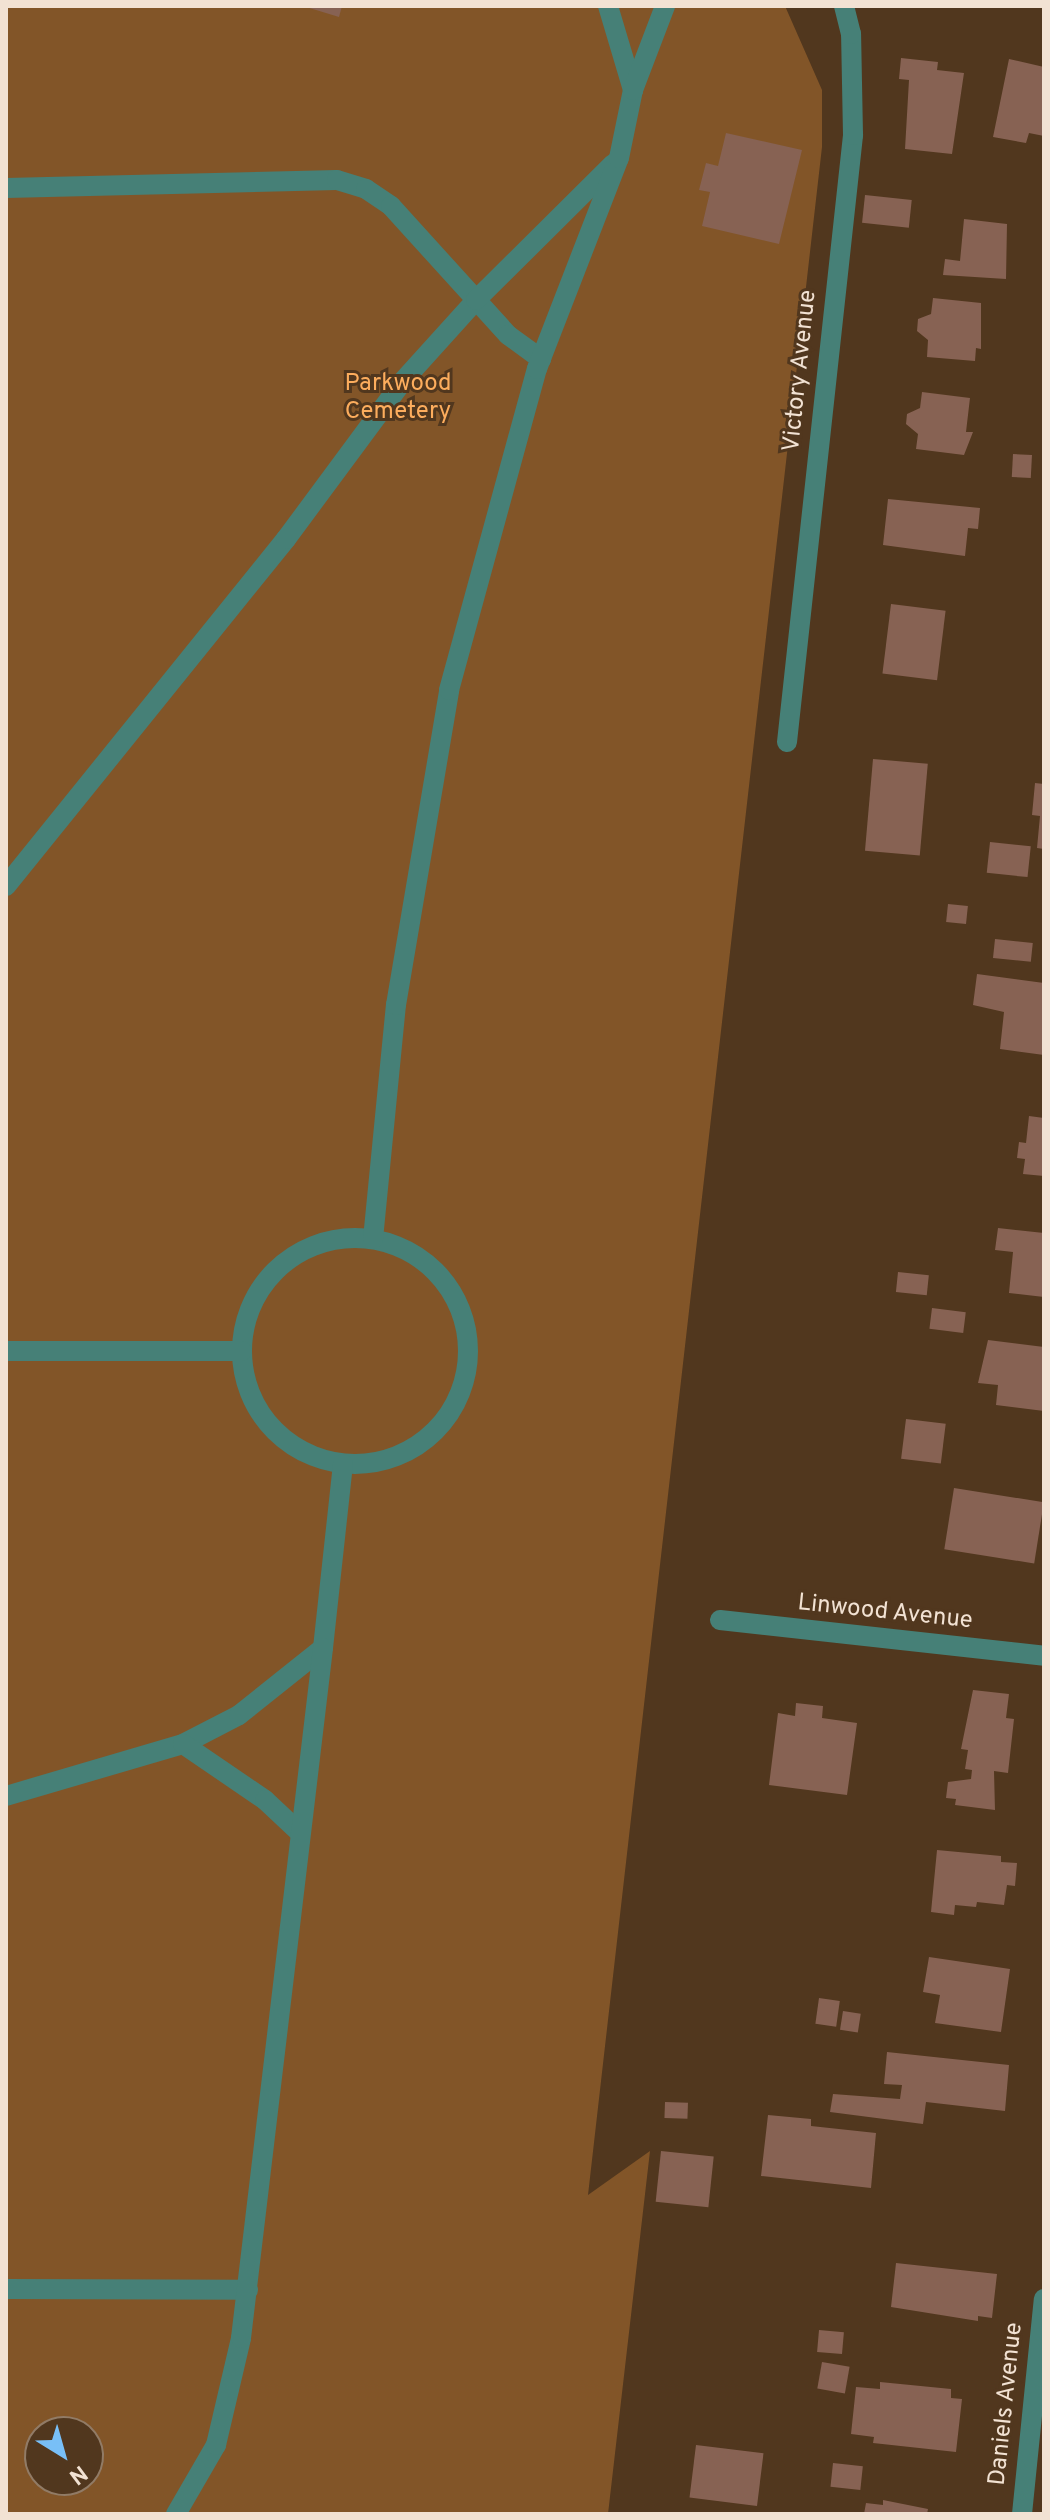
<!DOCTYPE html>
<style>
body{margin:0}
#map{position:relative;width:1050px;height:2520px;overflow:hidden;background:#51371e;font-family:Overpass,sans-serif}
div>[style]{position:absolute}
.green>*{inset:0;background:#825528}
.building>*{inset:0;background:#876253;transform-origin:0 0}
.minor>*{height:20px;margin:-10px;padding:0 10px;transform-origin:10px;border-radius:10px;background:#468077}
.minor>.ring{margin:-10px;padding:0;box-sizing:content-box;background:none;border:20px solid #468077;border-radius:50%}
span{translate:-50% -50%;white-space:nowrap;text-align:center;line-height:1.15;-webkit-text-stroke:6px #51371e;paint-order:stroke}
.street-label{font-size:24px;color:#f2e2d3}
.park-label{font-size:24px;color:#fdad5d}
.frame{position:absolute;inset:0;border:8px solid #f2e2d3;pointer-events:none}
.north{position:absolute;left:24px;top:2416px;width:80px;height:80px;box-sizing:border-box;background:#51371e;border:2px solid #917b66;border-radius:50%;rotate:143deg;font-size:22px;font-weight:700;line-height:32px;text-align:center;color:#f2e2d3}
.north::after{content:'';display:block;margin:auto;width:28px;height:36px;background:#78bff7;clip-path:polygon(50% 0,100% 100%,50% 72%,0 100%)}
</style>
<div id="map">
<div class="green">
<i style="clip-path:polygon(evenodd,6px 6px,785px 6px,822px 90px,822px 147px,588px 2195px,650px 2151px,608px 2514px,6px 2514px,6px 6px,40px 2432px,88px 2432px,88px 2480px,40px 2480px,40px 2432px)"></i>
</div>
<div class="building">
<i style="clip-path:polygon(303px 6px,342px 6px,339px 17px)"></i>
<i style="clip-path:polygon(901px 58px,938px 62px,937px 70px,964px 73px,952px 154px,905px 149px,909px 80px,899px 79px)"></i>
<i style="clip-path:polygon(1009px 59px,1044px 67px,1044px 136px,1029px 133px,1026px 143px,993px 137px)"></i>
<i style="clip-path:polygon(726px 133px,802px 150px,779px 244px,702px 226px,710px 192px,699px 190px,706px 163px,718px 166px)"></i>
<i style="left:865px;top:195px;width:47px;height:28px;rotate:6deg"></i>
<i style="clip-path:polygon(964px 219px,1007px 224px,1006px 279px,943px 275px,945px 259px,960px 261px)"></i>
<i style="clip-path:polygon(933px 298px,981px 303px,981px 349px,976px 348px,975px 361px,927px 357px,928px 340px,917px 331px,918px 319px,931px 314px)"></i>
<i style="clip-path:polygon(922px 392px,970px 398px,966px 432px,973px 432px,964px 455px,916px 449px,918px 434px,906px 424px,907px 414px,920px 408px)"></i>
<i style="left:1013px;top:454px;width:19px;height:23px;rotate:3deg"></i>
<i style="clip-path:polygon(888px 499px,980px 508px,978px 529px,968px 528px,965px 556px,883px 545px)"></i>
<i style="left:891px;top:604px;width:55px;height:70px;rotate:7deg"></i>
<i style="left:873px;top:759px;width:55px;height:92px;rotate:5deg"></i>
<i style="clip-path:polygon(1035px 783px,1044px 784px,1044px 849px,1037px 848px,1040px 816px,1032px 815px)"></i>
<i style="left:990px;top:842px;width:41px;height:31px;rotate:6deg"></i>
<i style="left:948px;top:904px;width:20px;height:18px;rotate:6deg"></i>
<i style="left:995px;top:939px;width:38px;height:19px;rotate:6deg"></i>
<i style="clip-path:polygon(977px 974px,1044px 983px,1044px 1055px,1000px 1049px,1004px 1012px,973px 1005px)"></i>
<i style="clip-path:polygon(1029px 1116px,1044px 1118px,1044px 1176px,1023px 1174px,1025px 1159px,1017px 1158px,1019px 1142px,1026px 1143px)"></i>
<i style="clip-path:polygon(998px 1228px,1044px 1233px,1044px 1297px,1009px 1293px,1013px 1252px,995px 1250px)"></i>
<i style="left:898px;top:1272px;width:31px;height:20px;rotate:6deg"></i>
<i style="left:932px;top:1308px;width:34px;height:21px;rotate:7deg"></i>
<i style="clip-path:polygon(988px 1340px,1044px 1347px,1044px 1411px,996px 1405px,998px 1385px,978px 1383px)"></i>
<i style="left:906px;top:1419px;width:40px;height:40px;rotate:7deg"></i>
<i style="left:954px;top:1488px;width:91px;height:62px;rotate:9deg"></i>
<i style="clip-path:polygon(973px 1690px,1009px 1694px,1006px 1718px,1014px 1719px,1008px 1773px,994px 1771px,995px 1810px,955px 1805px,956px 1799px,946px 1798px,948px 1782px,971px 1779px,972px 1770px,965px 1769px,968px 1750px,961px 1749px)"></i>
<i style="clip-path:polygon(796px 1703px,823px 1706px,822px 1718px,857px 1723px,847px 1795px,769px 1785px,778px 1713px,795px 1716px)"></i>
<i style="clip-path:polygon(937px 1850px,1001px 1856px,1001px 1862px,1017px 1863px,1015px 1886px,1007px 1885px,1004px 1905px,977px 1902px,976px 1907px,955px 1905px,954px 1915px,931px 1912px)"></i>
<i style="clip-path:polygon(929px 1957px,1010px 1969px,1001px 2032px,935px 2023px,940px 1995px,923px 1992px)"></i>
<i style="left:819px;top:1998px;width:21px;height:26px;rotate:8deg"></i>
<i style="left:843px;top:2011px;width:18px;height:19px;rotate:9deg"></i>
<i style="clip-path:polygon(887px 2052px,1009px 2065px,1005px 2111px,926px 2102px,923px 2124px,830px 2112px,833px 2094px,900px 2099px,902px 2085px,884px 2084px)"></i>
<i style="left:665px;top:2102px;width:23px;height:16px;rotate:2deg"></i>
<i style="clip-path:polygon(768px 2115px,811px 2119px,811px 2126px,876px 2133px,871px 2188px,761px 2176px)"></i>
<i style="left:661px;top:2151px;width:53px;height:51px;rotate:6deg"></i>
<i style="clip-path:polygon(896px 2263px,997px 2274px,992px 2318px,978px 2316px,978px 2321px,891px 2307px)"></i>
<i style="left:819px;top:2330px;width:25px;height:22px;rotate:5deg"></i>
<i style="left:822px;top:2362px;width:28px;height:27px;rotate:10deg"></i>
<i style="clip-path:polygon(880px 2382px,951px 2389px,951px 2398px,962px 2399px,956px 2452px,873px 2443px,874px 2437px,851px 2434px,856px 2387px,880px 2389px)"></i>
<i style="left:696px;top:2445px;width:68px;height:53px;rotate:7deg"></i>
<i style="left:833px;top:2463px;width:30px;height:24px;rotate:6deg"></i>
<i style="clip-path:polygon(883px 2500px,928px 2509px,927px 2514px,864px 2514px,866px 2503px,883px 2505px)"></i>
</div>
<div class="minor">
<i style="left:608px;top:6px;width:88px;rotate:73.4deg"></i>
<i style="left:6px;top:188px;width:331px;rotate:-1.4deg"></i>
<i style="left:337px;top:180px;width:30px;rotate:17deg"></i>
<i style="left:366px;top:189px;width:30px;rotate:34deg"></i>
<i style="left:391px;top:206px;width:174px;rotate:47.8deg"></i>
<i style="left:508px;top:335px;width:41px;rotate:36deg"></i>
<i style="left:787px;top:742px;width:611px;rotate:-83.79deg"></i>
<i style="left:853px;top:135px;width:101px;rotate:-91.1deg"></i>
<i style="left:851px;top:34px;width:29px;rotate:-104deg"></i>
<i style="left:6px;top:886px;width:446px;rotate:-51.1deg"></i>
<i style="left:286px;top:539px;width:195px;rotate:-53.5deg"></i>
<i style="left:402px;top:382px;width:110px;rotate:-47.9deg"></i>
<i style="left:476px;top:300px;width:193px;rotate:-44.8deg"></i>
<i class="ring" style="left:242px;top:1238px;width:206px;height:206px"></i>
<i style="left:373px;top:1239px;width:235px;rotate:-84.4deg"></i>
<i style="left:396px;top:1005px;width:319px;rotate:-80.4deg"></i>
<i style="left:449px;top:690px;width:333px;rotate:-74.7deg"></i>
<i style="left:537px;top:369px;width:226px;rotate:-68.8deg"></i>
<i style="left:619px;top:158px;width:69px;rotate:-78.4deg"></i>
<i style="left:633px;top:90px;width:90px;rotate:-69.1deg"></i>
<i style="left:6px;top:1351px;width:236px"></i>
<i style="left:720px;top:1620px;width:326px;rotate:6.3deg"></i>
<i style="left:183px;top:1744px;width:63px;rotate:-27.4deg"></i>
<i style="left:239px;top:1715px;width:107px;rotate:-38.6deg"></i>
<i style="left:323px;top:1648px;width:185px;rotate:-83.8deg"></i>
<i style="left:6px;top:1796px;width:184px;rotate:-16.4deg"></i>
<i style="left:183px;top:1744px;width:99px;rotate:34.3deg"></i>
<i style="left:265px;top:1800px;width:45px;rotate:43.2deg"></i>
<i style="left:6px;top:2289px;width:242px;rotate:0.2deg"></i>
<i style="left:176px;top:2514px;width:80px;rotate:-59.9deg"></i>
<i style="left:216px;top:2445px;width:110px;rotate:-76.8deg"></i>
<i style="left:241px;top:2338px;width:695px;rotate:-83.22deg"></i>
<i style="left:1022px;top:2514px;width:216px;rotate:-84.2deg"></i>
</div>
<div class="street-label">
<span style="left:801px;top:371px;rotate:-84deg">Victory Avenue</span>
<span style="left:885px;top:1613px;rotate:6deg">Linwood Avenue</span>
<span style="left:1007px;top:2404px;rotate:-84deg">Daniels Avenue</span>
</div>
<div class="park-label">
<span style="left:398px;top:399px">Parkwood<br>Cemetery</span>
</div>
<div class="frame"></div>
<div class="north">N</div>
</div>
